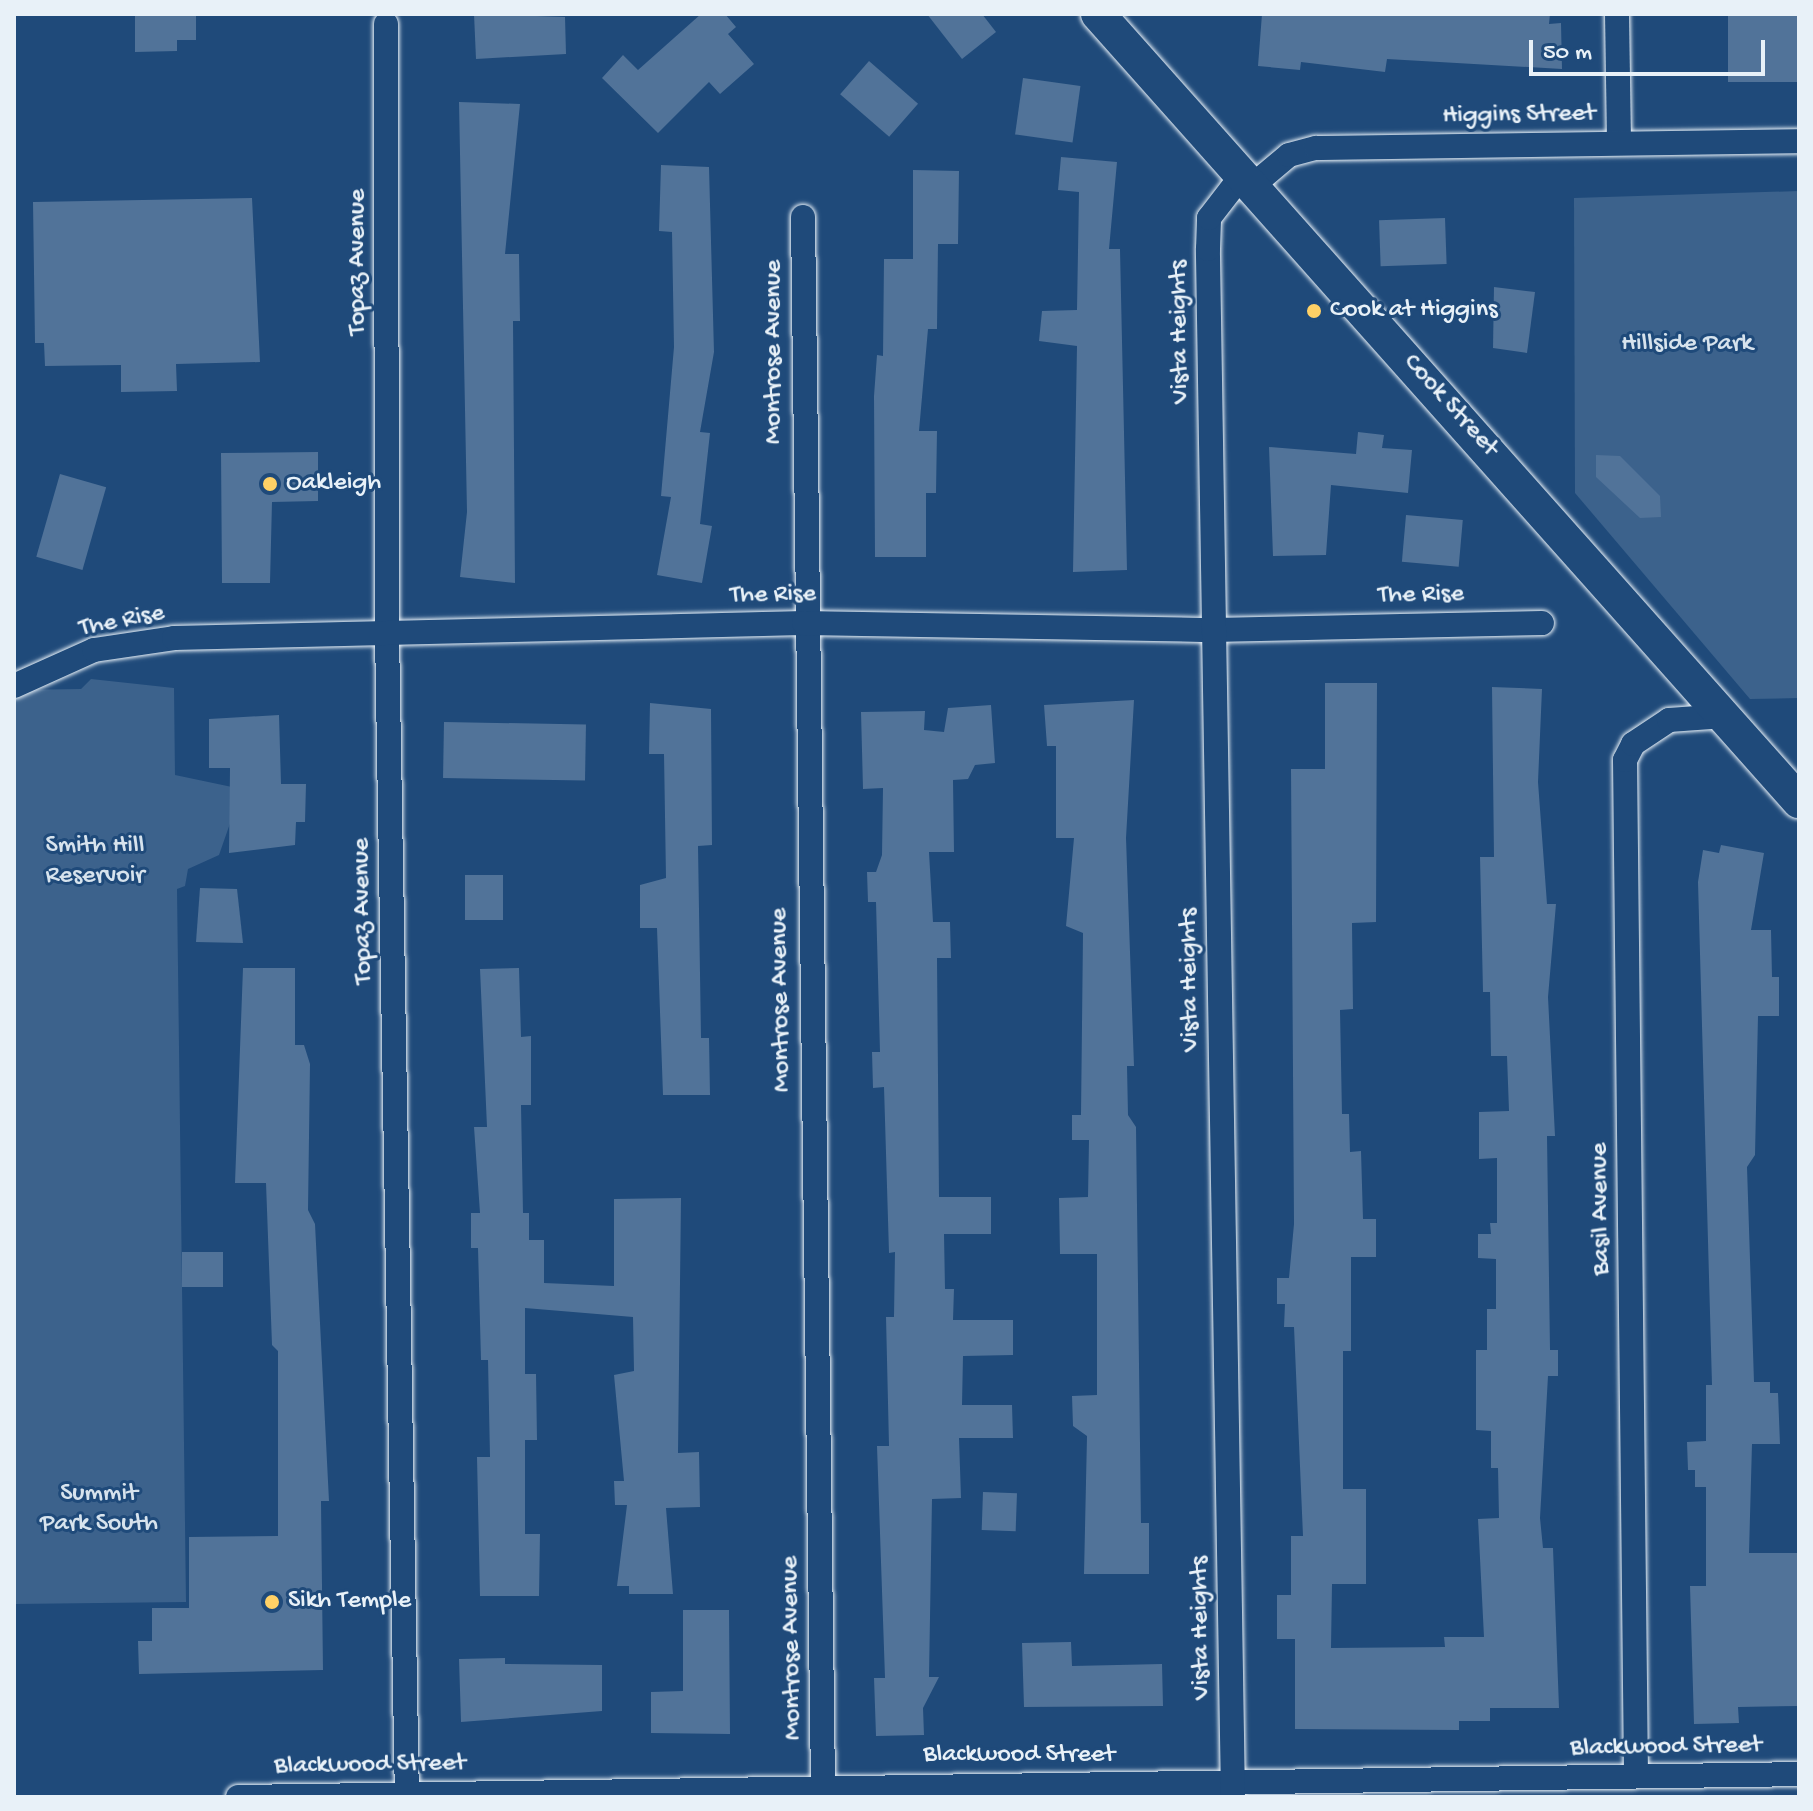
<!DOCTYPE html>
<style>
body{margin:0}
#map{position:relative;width:1813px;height:1811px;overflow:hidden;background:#1f4a7a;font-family:"Gochi Hand",sans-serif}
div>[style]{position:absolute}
.green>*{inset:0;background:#3c628c}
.building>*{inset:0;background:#517399;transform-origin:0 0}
.roads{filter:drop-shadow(0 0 2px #e8f1f8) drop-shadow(0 0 2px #e8f1f8)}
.street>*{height:24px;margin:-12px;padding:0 12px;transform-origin:12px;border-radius:12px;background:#1f4a7a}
.secondary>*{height:34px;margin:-17px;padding:0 17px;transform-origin:17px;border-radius:17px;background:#1f4a7a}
.dots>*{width:22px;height:22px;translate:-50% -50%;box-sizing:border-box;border:4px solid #1f4a7a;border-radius:50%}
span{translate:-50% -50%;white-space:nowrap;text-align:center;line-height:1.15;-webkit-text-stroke:6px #1f4a7a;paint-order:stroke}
.street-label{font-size:26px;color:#e8f1f8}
.poi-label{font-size:26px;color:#e8f1f8}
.left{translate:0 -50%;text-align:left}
.park-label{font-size:26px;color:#d7e3ed}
.frame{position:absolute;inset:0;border:16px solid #e8f1f8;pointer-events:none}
.scale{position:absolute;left:1529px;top:40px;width:236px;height:36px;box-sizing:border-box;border:4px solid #e8f1f8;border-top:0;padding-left:10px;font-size:24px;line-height:28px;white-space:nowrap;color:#e8f1f8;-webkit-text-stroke:6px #1f4a7a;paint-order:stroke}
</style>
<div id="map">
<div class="green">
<i style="clip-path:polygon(1799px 191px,1799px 698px,1750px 699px,1575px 493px,1574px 198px)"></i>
<i style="clip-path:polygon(91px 679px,174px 688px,175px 775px,232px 787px,234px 812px,219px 855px,188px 869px,185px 886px,177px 889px,186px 1602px,14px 1604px,14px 690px,81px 689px)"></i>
</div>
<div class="building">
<i style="clip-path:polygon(135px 14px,196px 14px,196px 40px,177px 40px,177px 51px,135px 52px)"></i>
<i style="clip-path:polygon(474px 14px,565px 17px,566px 54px,476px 59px)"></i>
<i style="clip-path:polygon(701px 14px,725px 14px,736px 27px,728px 34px,754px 64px,720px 94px,709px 82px,658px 133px,602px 78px,623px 55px,638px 70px)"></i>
<i style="clip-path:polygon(927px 14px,982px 14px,996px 32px,962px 59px)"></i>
<i style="clip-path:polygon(1262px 14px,1550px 14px,1549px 24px,1561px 23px,1562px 69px,1387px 59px,1385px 72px,1301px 62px,1300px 70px,1258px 66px)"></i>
<i style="left:1728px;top:14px;width:71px;height:68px"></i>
<i style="left:869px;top:61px;width:65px;height:44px;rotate:41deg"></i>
<i style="left:1023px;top:78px;width:58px;height:57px;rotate:8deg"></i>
<i style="clip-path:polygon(459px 102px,520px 104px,505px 254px,519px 254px,520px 321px,513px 321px,515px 583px,460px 577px,467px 512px)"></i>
<i style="clip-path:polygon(1061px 157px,1117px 162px,1109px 249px,1120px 249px,1127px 570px,1073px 572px,1077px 346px,1039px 341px,1042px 311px,1077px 310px,1079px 192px,1058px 190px)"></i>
<i style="clip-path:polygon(661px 165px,709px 167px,714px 352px,700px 432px,710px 433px,700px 524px,712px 526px,702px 583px,657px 575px,671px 497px,661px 496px,674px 347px,672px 232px,659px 231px)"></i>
<i style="clip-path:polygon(913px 170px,959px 171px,958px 244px,938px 244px,937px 329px,928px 329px,919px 431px,937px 431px,936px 493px,926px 493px,926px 557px,875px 557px,874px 396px,877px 355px,883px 356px,884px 259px,913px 259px)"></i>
<i style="clip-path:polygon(252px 198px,260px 362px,176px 364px,177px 391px,121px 392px,121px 365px,45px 366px,44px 343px,35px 343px,33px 202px)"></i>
<i style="left:1445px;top:218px;width:46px;height:66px;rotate:88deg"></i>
<i style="clip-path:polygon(1494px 287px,1535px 292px,1527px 353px,1493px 348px)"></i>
<i style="clip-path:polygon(1358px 432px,1384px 435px,1382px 448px,1412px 450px,1408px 493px,1331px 485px,1326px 555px,1273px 556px,1269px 447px,1356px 454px)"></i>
<i style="clip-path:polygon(318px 452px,318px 501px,272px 502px,270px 583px,222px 583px,221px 453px)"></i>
<i style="clip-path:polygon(1596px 455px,1620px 456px,1660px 496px,1661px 517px,1640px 518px,1596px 477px)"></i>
<i style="left:60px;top:474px;width:48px;height:86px;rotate:16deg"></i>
<i style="left:1406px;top:515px;width:57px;height:47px;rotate:5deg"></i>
<i style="clip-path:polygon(1325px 683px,1377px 683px,1376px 922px,1352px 923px,1353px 1009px,1340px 1010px,1342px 1114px,1349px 1114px,1350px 1152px,1361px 1151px,1363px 1219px,1376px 1219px,1376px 1257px,1351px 1257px,1351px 1351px,1343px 1351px,1343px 1489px,1366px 1489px,1366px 1584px,1332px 1584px,1331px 1648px,1445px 1647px,1444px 1637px,1484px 1637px,1478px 1519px,1499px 1518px,1498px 1468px,1491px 1468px,1491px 1431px,1476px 1430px,1476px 1350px,1487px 1350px,1487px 1309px,1496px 1309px,1496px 1259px,1478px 1258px,1478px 1234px,1491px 1234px,1490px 1223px,1497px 1223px,1497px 1158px,1479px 1159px,1479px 1112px,1509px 1111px,1507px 1056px,1491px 1056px,1490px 992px,1483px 992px,1480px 857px,1494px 857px,1492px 687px,1542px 689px,1538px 782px,1547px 904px,1556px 904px,1548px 997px,1555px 1136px,1547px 1136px,1550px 1350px,1558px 1350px,1558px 1376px,1548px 1376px,1540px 1518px,1543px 1548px,1553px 1548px,1559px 1708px,1490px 1708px,1490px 1721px,1459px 1721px,1459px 1730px,1295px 1729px,1295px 1639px,1277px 1639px,1277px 1595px,1291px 1595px,1291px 1536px,1303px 1536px,1294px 1327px,1284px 1327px,1285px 1304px,1277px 1304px,1277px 1278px,1289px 1278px,1294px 1224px,1291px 769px,1325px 769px)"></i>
<i style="clip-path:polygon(1134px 700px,1126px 838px,1134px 1066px,1127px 1066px,1128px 1115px,1136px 1127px,1141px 1523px,1149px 1523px,1149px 1574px,1084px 1574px,1087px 1436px,1073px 1426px,1072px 1396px,1097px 1395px,1097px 1254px,1060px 1254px,1059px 1198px,1088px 1197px,1089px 1140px,1072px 1140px,1072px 1115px,1081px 1115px,1083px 933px,1066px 926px,1074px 838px,1056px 838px,1056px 746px,1047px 746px,1044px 705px)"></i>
<i style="clip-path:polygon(650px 703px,711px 709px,712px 845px,698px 846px,701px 1038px,709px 1038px,710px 1095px,663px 1095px,657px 928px,640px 928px,640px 885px,666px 878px,664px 754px,649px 754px)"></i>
<i style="clip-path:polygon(991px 705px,995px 763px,975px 765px,968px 779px,953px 780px,954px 852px,929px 852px,933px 922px,950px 922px,951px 958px,937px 958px,939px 1197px,991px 1197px,991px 1234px,944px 1234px,945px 1289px,954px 1289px,953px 1320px,1013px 1320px,1013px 1355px,963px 1356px,962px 1405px,1012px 1405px,1013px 1438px,959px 1438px,961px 1498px,932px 1499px,929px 1677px,939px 1677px,923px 1708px,924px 1735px,876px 1736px,874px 1678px,885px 1678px,877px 1446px,889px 1446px,886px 1317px,894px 1317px,895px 1252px,889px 1253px,884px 1087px,873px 1088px,872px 1052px,880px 1052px,876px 902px,868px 902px,867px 872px,876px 872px,882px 855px,883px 788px,863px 789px,861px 712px,925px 711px,924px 730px,944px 732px,948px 708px)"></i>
<i style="clip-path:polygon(279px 715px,281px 784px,306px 784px,305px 822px,296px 822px,295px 845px,229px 853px,230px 768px,209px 768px,209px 719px)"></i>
<i style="left:444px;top:722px;width:142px;height:56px;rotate:1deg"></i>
<i style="clip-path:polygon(1721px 845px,1764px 853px,1751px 930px,1771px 930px,1772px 977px,1779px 977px,1779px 1016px,1758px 1016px,1755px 1155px,1747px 1167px,1754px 1382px,1770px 1382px,1770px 1393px,1778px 1393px,1780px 1444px,1752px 1444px,1749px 1553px,1799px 1553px,1799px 1706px,1738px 1707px,1739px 1723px,1694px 1724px,1690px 1586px,1706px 1586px,1706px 1487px,1695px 1487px,1695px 1470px,1688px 1470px,1687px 1442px,1706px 1441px,1706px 1385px,1712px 1385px,1698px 882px,1703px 850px,1719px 853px)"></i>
<i style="left:465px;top:875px;width:38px;height:45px"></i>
<i style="clip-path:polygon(200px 888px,237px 889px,243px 943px,196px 942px)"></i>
<i style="clip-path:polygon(243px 968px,295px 968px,295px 1045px,304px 1045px,310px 1064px,308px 1210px,315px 1224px,329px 1501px,321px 1501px,323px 1670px,139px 1674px,138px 1641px,152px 1641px,152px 1608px,189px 1608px,189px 1537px,278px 1536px,278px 1351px,272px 1345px,266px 1183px,235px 1183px)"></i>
<i style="clip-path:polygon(519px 968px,521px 1037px,531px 1036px,531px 1105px,521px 1105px,523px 1213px,529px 1213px,529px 1240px,544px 1240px,544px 1283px,614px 1286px,614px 1199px,681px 1198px,678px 1453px,699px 1452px,700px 1507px,666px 1508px,673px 1594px,629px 1594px,629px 1586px,617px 1586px,627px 1505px,615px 1505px,614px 1481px,624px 1481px,614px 1375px,634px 1371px,633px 1317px,525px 1308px,525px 1374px,536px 1374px,537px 1440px,525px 1440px,525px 1534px,540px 1534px,539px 1596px,480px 1596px,477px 1457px,490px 1457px,488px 1360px,481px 1360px,478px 1248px,471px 1248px,471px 1213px,480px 1213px,474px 1127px,487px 1127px,480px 969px)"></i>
<i style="left:182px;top:1252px;width:41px;height:35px"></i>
<i style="left:983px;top:1492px;width:34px;height:38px;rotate:2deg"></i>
<i style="clip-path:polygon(683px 1610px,729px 1610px,730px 1734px,651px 1733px,651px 1692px,683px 1691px)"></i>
<i style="clip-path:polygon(1071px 1642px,1072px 1666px,1162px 1664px,1163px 1706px,1024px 1707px,1022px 1643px)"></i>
<i style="clip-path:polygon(505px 1658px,505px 1664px,602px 1665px,602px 1711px,461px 1722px,459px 1659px)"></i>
</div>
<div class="roads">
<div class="street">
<i style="left:1617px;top:14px;width:128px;rotate:89.1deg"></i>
<i style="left:386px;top:24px;width:609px;rotate:89.91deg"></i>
<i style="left:387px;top:633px;width:1164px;rotate:89.02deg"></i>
<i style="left:1252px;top:186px;width:48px;rotate:-40deg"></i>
<i style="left:1289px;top:155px;width:28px;rotate:-15deg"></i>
<i style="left:1316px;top:148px;width:483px;rotate:-0.8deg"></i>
<i style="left:803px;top:217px;width:1566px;rotate:89.27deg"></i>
<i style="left:14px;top:686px;width:88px;rotate:-24.2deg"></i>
<i style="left:94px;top:650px;width:81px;rotate:-8.5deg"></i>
<i style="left:174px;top:638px;width:630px;rotate:-1.36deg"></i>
<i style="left:804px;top:623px;width:409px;rotate:1deg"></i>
<i style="left:1213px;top:630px;width:329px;rotate:-1.2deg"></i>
<i style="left:1636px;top:1776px;width:1016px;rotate:-90.62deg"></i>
<i style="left:1625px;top:760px;width:18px;rotate:-63deg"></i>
<i style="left:1633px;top:744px;width:43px;rotate:-33.7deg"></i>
<i style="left:1669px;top:720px;width:56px;rotate:-4.1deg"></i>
<i style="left:238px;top:1797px;width:1561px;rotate:-0.84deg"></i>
<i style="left:1233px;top:1797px;width:1548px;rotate:-90.93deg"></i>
<i style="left:1208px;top:249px;width:31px;rotate:-88deg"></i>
<i style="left:1209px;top:218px;width:56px;rotate:-52.3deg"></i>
</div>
<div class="secondary">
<i style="left:1098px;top:14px;width:1054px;rotate:48.31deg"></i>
</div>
</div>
<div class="dots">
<i style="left:1314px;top:311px;background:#ffd166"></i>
<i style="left:270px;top:484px;background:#ffd166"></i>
<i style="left:272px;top:1602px;background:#ffd166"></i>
</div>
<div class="street-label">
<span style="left:1519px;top:116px;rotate:-1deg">Higgins Street</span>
<span style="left:359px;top:262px;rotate:-90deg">Topaz Avenue</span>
<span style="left:1181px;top:332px;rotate:-91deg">Vista Heights</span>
<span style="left:775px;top:352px;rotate:-90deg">Montrose Avenue</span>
<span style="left:1450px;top:406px;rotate:48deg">Cook Street</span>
<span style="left:773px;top:596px;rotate:-1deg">The Rise</span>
<span style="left:1421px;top:596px;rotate:-1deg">The Rise</span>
<span style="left:122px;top:622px;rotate:-11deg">The Rise</span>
<span style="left:364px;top:911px;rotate:-91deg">Topaz Avenue</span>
<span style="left:1191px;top:980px;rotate:-91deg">Vista Heights</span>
<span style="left:782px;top:1000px;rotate:-91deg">Montrose Avenue</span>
<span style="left:1602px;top:1209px;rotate:-91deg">Basil Avenue</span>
<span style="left:1202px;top:1628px;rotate:-91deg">Vista Heights</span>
<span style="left:793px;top:1648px;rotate:-91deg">Montrose Avenue</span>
<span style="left:1666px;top:1748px;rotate:-1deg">Blackwood Street</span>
<span style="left:1019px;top:1756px">Blackwood Street</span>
<span style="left:370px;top:1766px;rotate:-1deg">Blackwood Street</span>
</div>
<div class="poi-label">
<span class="left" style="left:1330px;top:311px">Cook at Higgins</span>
<span class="left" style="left:286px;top:484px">Oakleigh</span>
<span class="left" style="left:288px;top:1602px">Sikh Temple</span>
</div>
<div class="park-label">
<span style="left:1687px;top:345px">Hillside Park</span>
<span style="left:95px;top:862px">Smith Hill<br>Reservoir</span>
<span style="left:99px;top:1510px">Summit<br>Park South</span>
</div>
<div class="frame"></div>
<div class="scale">50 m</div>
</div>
